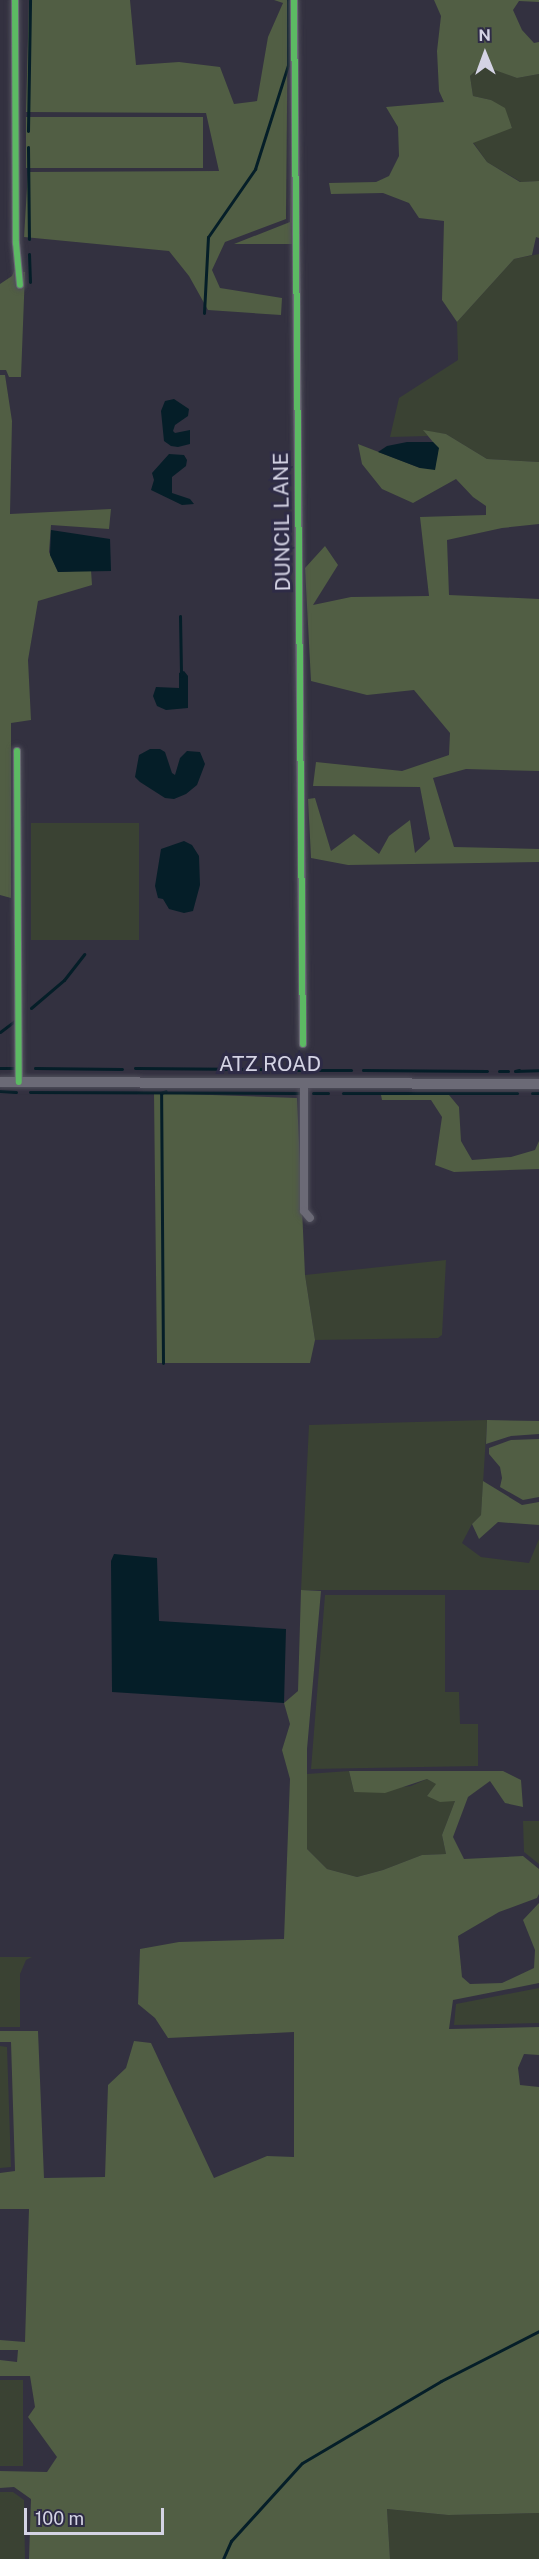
<!DOCTYPE html>
<style>
body{margin:0}
#map{position:relative;width:539px;height:2559px;overflow:hidden;background:#333140;font-family:"Public Sans",sans-serif}
div>[style]{position:absolute}
.green>*{inset:0;background:#3a4233;transform-origin:0 0}
.forest>*{inset:0;background:#515e44;transform-origin:0 0}
.water>*{inset:0;background:#051e28}
.stream>*{height:3px;margin:-1.5px;padding:0 1.5px;transform-origin:1.5px;border-radius:1.5px;background:#051e28}
.roads{filter:drop-shadow(0 0 2px #504f5b) drop-shadow(0 0 2px #504f5b)}
.minor>*{height:8px;margin:-4px;padding:0 4px;transform-origin:4px;border-radius:4px;background:#6b6a76}
.tertiary>*{height:10px;margin:-5px;padding:0 5px;transform-origin:5px;border-radius:5px;background:#6b6a76}
.cycleway>*{height:6px;margin:-3px;padding:0 3px;transform-origin:3px;border-radius:3px;background:#5cba63}
span{translate:-50% -50%;white-space:nowrap;text-align:center;line-height:1.15;-webkit-text-stroke:6px #2e2b46;paint-order:stroke}
.street-label{font-size:21px;color:#d4d3e4}
.north{position:absolute;left:455px;top:24px;width:60px;height:60px;-webkit-text-stroke:4px #2e2b46;paint-order:stroke;rotate:359deg;font-size:16px;font-weight:700;line-height:24px;text-align:center;color:#d4d3e4}
.north::after{content:'';display:block;margin:auto;width:21px;height:27px;background:#d4d3e4;clip-path:polygon(50% 0,100% 100%,50% 72%,0 100%)}
.scale{position:absolute;left:24px;top:2508px;width:140px;height:27px;box-sizing:border-box;border:3px solid #d4d3e4;border-top:0;padding-left:8px;font-size:18px;line-height:21px;white-space:nowrap;color:#d4d3e4;-webkit-text-stroke:4px #2e2b46;paint-order:stroke}
</style>
<div id="map">
<div class="green">
<i style="clip-path:polygon(481px 64px,517px 78px,539px 74px,539px 181px,521px 182px,487px 162px,473px 142px,512px 127px,491px 100px,473px 96px,470px 76px)"></i>
<i style="clip-path:polygon(539px 254px,539px 462px,487px 459px,446px 434px,424px 431px,428px 436px,390px 437px,399px 398px,458px 360px,457px 322px,514px 259px)"></i>
<i style="left:139px;top:823px;width:117px;height:108px;rotate:90deg"></i>
<i style="clip-path:polygon(446px 1260px,442px 1335px,438px 1338px,315px 1340px,305px 1275px)"></i>
<i style="clip-path:polygon(487px 1420px,481px 1515px,472px 1524px,462px 1543px,481px 1557px,529px 1563px,539px 1539px,539px 1590px,301px 1590px,309px 1425px)"></i>
<i style="clip-path:polygon(325px 1595px,445px 1595px,445px 1692px,459px 1692px,460px 1724px,478px 1724px,478px 1766px,311px 1769px)"></i>
<i style="clip-path:polygon(349px 1771px,354px 1792px,411px 1786px,427px 1779px,437px 1784px,427px 1796px,455px 1801px,442px 1835px,446px 1854px,422px 1855px,383px 1870px,357px 1877px,327px 1869px,307px 1849px,307px 1774px)"></i>
<i style="clip-path:polygon(523px 1821px,539px 1821px,539px 1864px,524px 1852px)"></i>
<i style="clip-path:polygon(0 1957px,32px 1957px,26px 1960px,20px 1974px,20px 2027px,0 2027px)"></i>
<i style="clip-path:polygon(539px 1988px,539px 2023px,454px 2025px,456px 2004px)"></i>
<i style="clip-path:polygon(0 2046px,7px 2047px,11px 2167px,0 2168px)"></i>
<i style="left:0;top:2380px;width:23px;height:86px"></i>
<i style="clip-path:polygon(0 2492px,13px 2492px,24px 2500px,25px 2559px,0 2559px)"></i>
<i style="clip-path:polygon(387px 2509px,448px 2515px,539px 2513px,539px 2559px,390px 2559px)"></i>
</div>
<div class="forest">
<i style="clip-path:polygon(29px 0,130px 0,136px 65px,179px 62px,220px 67px,234px 104px,257px 101px,268px 37px,283px 3px,274px 0,288px 0,286px 219px,225px 242px,212px 270px,220px 288px,282px 298px,281px 315px,208px 310px,189px 276px,169px 251px,24px 237px,28px 172px,219px 171px,206px 113px,26px 112px)"></i>
<i style="clip-path:polygon(434px 0,539px 0,539px 2px,519px 1px,513px 10px,522px 30px,534px 43px,539px 42px,539px 74px,517px 78px,481px 65px,470px 76px,473px 96px,491px 100px,505px 108px,512px 128px,473px 143px,487px 162px,520px 182px,539px 181px,539px 238px,536px 237px,532px 255px,514px 259px,457px 322px,442px 300px,444px 221px,419px 218px,409px 203px,383px 193px,331px 194px,329px 183px,376px 182px,389px 176px,399px 156px,398px 127px,386px 107px,444px 102px,439px 91px,437px 51px,441px 16px)"></i>
<i style="clip-path:polygon(292px 85px,299px 244px,234px 244px,290px 222px)"></i>
<i style="left:26px;top:117px;width:177px;height:51px"></i>
<i style="clip-path:polygon(14px 271px,25px 272px,21px 377px,9px 377px,6px 370px,0 370px,0 284px,12px 276px)"></i>
<i style="clip-path:polygon(0 375px,5px 375px,12px 421px,10px 514px,111px 509px,109px 529px,51px 525px,49px 552px,58px 572px,91px 570px,92px 585px,38px 601px,28px 660px,31px 720px,11px 723px,11px 898px,0 895px)"></i>
<i style="clip-path:polygon(423px 430px,446px 434px,487px 459px,539px 462px,539px 524px,502px 528px,447px 540px,449px 595px,539px 599px,539px 771px,466px 769px,433px 778px,454px 847px,539px 849px,539px 862px,348px 865px,311px 858px,308px 799px,315px 798px,331px 851px,354px 834px,379px 854px,389px 836px,410px 820px,415px 853px,430px 839px,420px 787px,313px 786px,316px 762px,402px 771px,449px 755px,450px 733px,414px 690px,367px 695px,311px 681px,305px 568px,325px 546px,338px 565px,313px 605px,351px 597px,429px 596px,420px 517px,486px 515px,486px 506px,473px 497px,456px 479px,413px 503px,382px 489px,362px 464px,358px 444px,420px 468px,438px 448px)"></i>
<i style="clip-path:polygon(154px 1093px,297px 1098px,305px 1275px,315px 1340px,310px 1363px,157px 1363px)"></i>
<i style="clip-path:polygon(381px 1095px,449px 1095px,459px 1107px,461px 1141px,472px 1160px,511px 1157px,535px 1150px,539px 1141px,539px 1169px,454px 1172px,435px 1165px,442px 1117px,431px 1100px,382px 1100px)"></i>
<i style="clip-path:polygon(487px 1420px,539px 1421px,539px 1434px,511px 1436px,486px 1444px)"></i>
<i style="clip-path:polygon(539px 1439px,539px 1497px,523px 1500px,500px 1487px,502px 1478px,500px 1467px,489px 1454px,489px 1448px,511px 1440px)"></i>
<i style="clip-path:polygon(483px 1481px,522px 1505px,539px 1502px,539px 1525px,498px 1522px,479px 1539px,472px 1524px,481px 1515px)"></i>
<i style="clip-path:polygon(301px 1590px,321px 1591px,307px 1749px,307px 1849px,327px 1869px,357px 1877px,383px 1870px,422px 1855px,446px 1854px,442px 1835px,455px 1801px,440px 1802px,427px 1796px,436px 1784px,427px 1779px,385px 1793px,354px 1792px,349px 1771px,503px 1771px,521px 1780px,523px 1807px,505px 1803px,490px 1781px,468px 1797px,453px 1837px,464px 1859px,523px 1856px,539px 1869px,539px 1894px,537px 1898px,499px 1912px,458px 1936px,462px 1977px,470px 1984px,502px 1983px,534px 1968px,535px 1950px,523px 1920px,539px 1903px,539px 1983px,453px 2000px,449px 2029px,539px 2027px,539px 2055px,524px 2054px,518px 2068px,520px 2085px,539px 2087px,539px 2513px,448px 2515px,387px 2509px,390px 2559px,29px 2559px,31px 2499px,14px 2487px,0 2488px,0 2471px,47px 2472px,57px 2457px,28px 2417px,35px 2407px,30px 2376px,0 2376px,0 2360px,17px 2362px,18px 2350px,0 2350px,0 2340px,25px 2342px,29px 2209px,0 2209px,0 2173px,15px 2171px,11px 2042px,0 2042px,0 2031px,38px 2031px,44px 2178px,105px 2177px,108px 2085px,126px 2068px,134px 2041px,151px 2043px,214px 2178px,267px 2156px,294px 2157px,294px 2032px,168px 2038px,155px 2018px,138px 2004px,140px 1949px,179px 1942px,284px 1939px,290px 1779px,282px 1750px,290px 1724px,284px 1703px,298px 1691px)"></i>
</div>
<div class="water">
<i style="clip-path:polygon(174px 399px,189px 409px,188px 416px,175px 425px,173px 431px,175px 433px,190px 430px,190px 444px,178px 447px,171px 446px,164px 441px,161px 411px,165px 401px)"></i>
<i style="clip-path:polygon(407px 442px,433px 442px,439px 448px,435px 470px,420px 468px,378px 452px,387px 446px)"></i>
<i style="clip-path:polygon(169px 454px,184px 455px,187px 460px,186px 466px,172px 477px,172px 493px,190px 499px,194px 504px,182px 505px,151px 490px,154px 480px,152px 473px)"></i>
<i style="clip-path:polygon(51px 530px,110px 539px,111px 571px,58px 572px,50px 555px)"></i>
<i style="clip-path:polygon(184px 671px,188px 676px,188px 708px,166px 710px,157px 706px,153px 696px,156px 687px,179px 688px,179px 673px)"></i>
<i style="clip-path:polygon(150px 749px,160px 749px,165px 752px,172px 773px,175px 775px,180px 758px,187px 751px,200px 752px,205px 764px,197px 785px,186px 794px,174px 799px,165px 798px,140px 782px,135px 777px,139px 755px)"></i>
<i style="clip-path:polygon(184px 841px,192px 845px,199px 856px,200px 885px,193px 911px,184px 913px,169px 909px,163px 899px,158px 898px,155px 886px,161px 849px)"></i>
<i style="clip-path:polygon(114px 1554px,157px 1558px,159px 1621px,286px 1629px,284px 1703px,112px 1692px,111px 1561px)"></i>
</div>
<div class="stream">
<i style="left:28px;top:131px;width:131px;rotate:-89.1deg"></i>
<i style="left:28px;top:147px;width:92px;rotate:89.4deg"></i>
<i style="left:29px;top:254px;width:28px;rotate:88deg"></i>
<i style="left:204px;top:313px;width:76px;rotate:-87deg"></i>
<i style="left:208px;top:237px;width:83px;rotate:-55.3deg"></i>
<i style="left:255px;top:169px;width:109px;rotate:-72.4deg"></i>
<i style="left:288px;top:65px;width:65px;rotate:-90deg"></i>
<i style="left:180px;top:616px;width:60px;rotate:89deg"></i>
<i style="left:31px;top:1008px;width:43px;rotate:-40.3deg"></i>
<i style="left:64px;top:980px;width:33px;rotate:-52deg"></i>
<i style="left:0;top:1032px;width:21px;rotate:-37deg"></i>
<i style="left:0;top:1068px;width:16px"></i>
<i style="left:35px;top:1068px;width:87px;rotate:0.7deg"></i>
<i style="left:135px;top:1068px;width:126px;rotate:0.5deg"></i>
<i style="left:278px;top:1070px;width:73px"></i>
<i style="left:363px;top:1070px;width:124px;rotate:0.5deg"></i>
<i style="left:519px;top:1070px;width:4px;rotate:166deg"></i>
<i style="left:515px;top:1071px;width:24px;rotate:-2deg"></i>
<i style="left:499px;top:1071px;width:9px"></i>
<i style="left:0;top:1091px;width:16px;rotate:4deg"></i>
<i style="left:30px;top:1092px;width:269px;rotate:0.2deg"></i>
<i style="left:313px;top:1093px;width:15px"></i>
<i style="left:343px;top:1093px;width:174px"></i>
<i style="left:532px;top:1093px;width:7px"></i>
<i style="left:163px;top:1363px;width:270px;rotate:-90.4deg"></i>
<i style="left:161px;top:1093px;width:5px;rotate:-22deg"></i>
<i style="left:223px;top:2559px;width:20px;rotate:-66deg"></i>
<i style="left:231px;top:2541px;width:105px;rotate:-47.7deg"></i>
<i style="left:302px;top:2463px;width:161px;rotate:-30.5deg"></i>
<i style="left:441px;top:2381px;width:110px;rotate:-27deg"></i>
</div>
<div class="roads">
<div class="minor">
<i style="left:15px;top:0;width:243px;rotate:89.8deg"></i>
<i style="left:16px;top:243px;width:42px;rotate:84.6deg"></i>
<i style="left:294px;top:0;width:1044px;rotate:89.51deg"></i>
<i style="left:17px;top:751px;width:331px;rotate:89.7deg"></i>
<i style="left:304px;top:1084px;width:127px;rotate:90deg"></i>
<i style="left:304px;top:1211px;width:9px;rotate:49deg"></i>
</div>
<div class="tertiary">
<i style="left:0;top:1082px;width:539px;rotate:0.21deg"></i>
</div>
</div>
<div class="cycleway">
<i style="left:15px;top:0;width:243px;rotate:89.8deg"></i>
<i style="left:16px;top:243px;width:42px;rotate:84.6deg"></i>
<i style="left:294px;top:0;width:1044px;rotate:89.51deg"></i>
<i style="left:17px;top:751px;width:331px;rotate:89.7deg"></i>
</div>
<div class="street-label">
<span style="left:282px;top:522px;rotate:-91deg">DUNCIL LANE</span>
<span style="left:270px;top:1064px">ATZ ROAD</span>
</div>
<div class="north">N</div>
<div class="scale">100 m</div>
</div>
